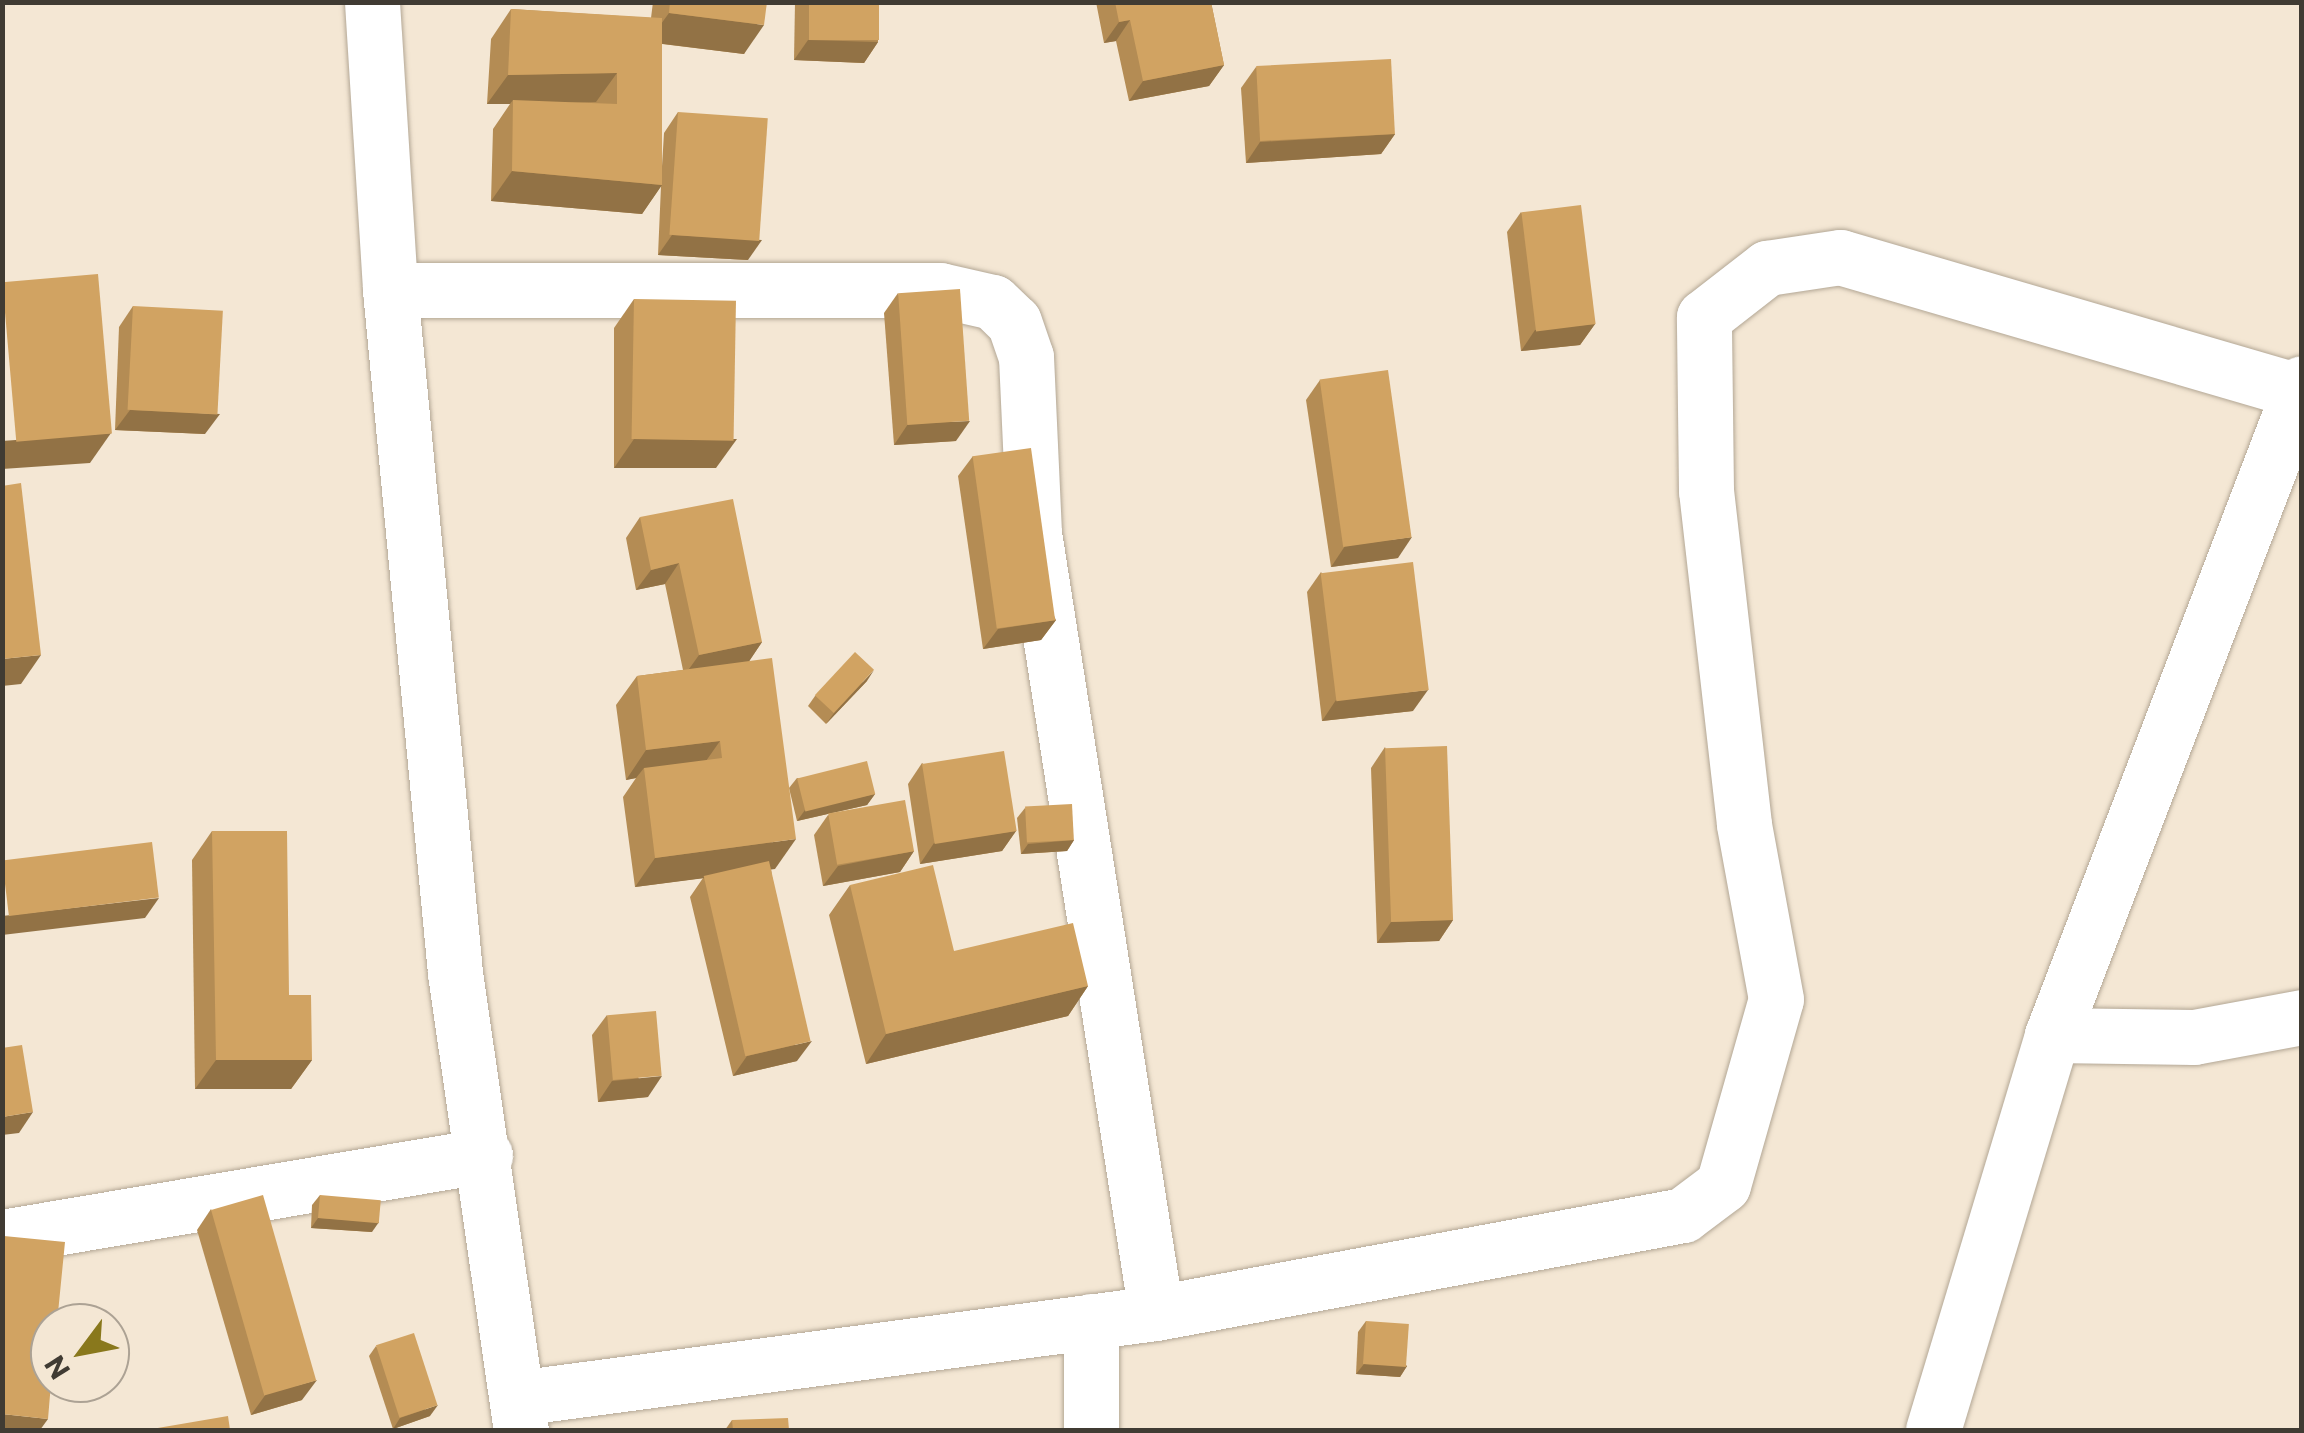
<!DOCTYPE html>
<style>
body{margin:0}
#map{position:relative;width:2304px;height:1433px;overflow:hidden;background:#f4e7d4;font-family:Commissioner,sans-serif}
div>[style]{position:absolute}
.roads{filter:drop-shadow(0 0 2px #b3a795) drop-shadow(0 0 2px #b3a795)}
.minor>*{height:55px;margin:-27.5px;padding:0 27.5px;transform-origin:27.5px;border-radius:27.5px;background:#fff}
.wall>*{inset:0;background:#b48c54}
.shaded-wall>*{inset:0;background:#927245}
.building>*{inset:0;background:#d1a362;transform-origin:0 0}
span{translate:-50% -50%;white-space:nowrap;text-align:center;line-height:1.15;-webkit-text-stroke:8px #f4e7d4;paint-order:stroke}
.frame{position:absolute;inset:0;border:5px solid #403b33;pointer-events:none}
.north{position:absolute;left:30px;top:1303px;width:100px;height:100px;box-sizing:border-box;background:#f4e7d4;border:2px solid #aca294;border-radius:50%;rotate:238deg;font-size:28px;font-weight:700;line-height:40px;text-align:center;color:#403b33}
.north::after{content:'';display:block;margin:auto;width:35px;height:45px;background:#89781c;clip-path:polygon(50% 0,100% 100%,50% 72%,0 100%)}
</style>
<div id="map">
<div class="roads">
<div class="minor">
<i style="left:372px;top:2px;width:289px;rotate:86.4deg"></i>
<i style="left:390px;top:290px;width:686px;rotate:84.56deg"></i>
<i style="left:455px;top:973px;width:462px;rotate:81.8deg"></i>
<i style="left:390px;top:290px;width:550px"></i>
<i style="left:940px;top:290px;width:54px;rotate:12.8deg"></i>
<i style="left:993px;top:302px;width:29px;rotate:44deg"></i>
<i style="left:1014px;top:322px;width:37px;rotate:71deg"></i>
<i style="left:1026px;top:357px;width:176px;rotate:87.4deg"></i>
<i style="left:1034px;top:533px;width:789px;rotate:81.11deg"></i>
<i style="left:2052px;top:1035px;width:142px;rotate:0.8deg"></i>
<i style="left:2194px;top:1037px;width:110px;rotate:-10.5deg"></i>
<i style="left:2px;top:1237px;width:490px;rotate:-9.6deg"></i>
<i style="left:1091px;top:1321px;width:109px;rotate:90deg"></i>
<i style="left:517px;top:1398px;width:645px;rotate:-7.58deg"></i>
<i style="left:1156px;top:1313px;width:536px;rotate:-10.53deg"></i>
<i style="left:1683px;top:1215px;width:50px;rotate:-36.9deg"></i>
<i style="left:1723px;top:1185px;width:193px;rotate:-74.1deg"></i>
<i style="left:1776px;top:999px;width:178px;rotate:-100.4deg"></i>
<i style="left:1744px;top:824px;width:335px;rotate:-96.5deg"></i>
<i style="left:1706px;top:491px;width:174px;rotate:-90.7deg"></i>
<i style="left:1704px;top:317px;width:80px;rotate:-37.9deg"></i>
<i style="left:1767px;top:268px;width:74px;rotate:-8.6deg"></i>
<i style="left:1840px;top:257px;width:477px;rotate:16.3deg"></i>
<i style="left:1933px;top:1430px;width:413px;rotate:-73.2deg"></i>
<i style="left:2052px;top:1035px;width:698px;rotate:-69.02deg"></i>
</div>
</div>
<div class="wall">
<i style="clip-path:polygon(653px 2px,767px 2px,744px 54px,662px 44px,662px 166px,664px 133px,678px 112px,748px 260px,658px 255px,661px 186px,642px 214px,491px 201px,493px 129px,510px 104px,487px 104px,491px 39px,511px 9px,651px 18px)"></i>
<i style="clip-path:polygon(795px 2px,879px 2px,878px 42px,864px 63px,794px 60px)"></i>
<i style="clip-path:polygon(1096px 2px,1211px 2px,1224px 65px,1209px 86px,1129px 101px,1116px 41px,1104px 43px)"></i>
<i style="clip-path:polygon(1256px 67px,1395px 134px,1381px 154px,1246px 163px,1241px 88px)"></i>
<i style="clip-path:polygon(1521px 212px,1595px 324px,1580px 345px,1521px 351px,1507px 232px)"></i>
<i style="clip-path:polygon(898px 293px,956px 441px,894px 445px,884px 313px)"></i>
<i style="clip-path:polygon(634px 299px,716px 468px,614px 468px,614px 328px)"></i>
<i style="clip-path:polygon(133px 306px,205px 434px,115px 430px,119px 327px)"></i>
<i style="clip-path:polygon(1320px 380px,1398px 558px,1331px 567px,1306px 400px)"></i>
<i style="clip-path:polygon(973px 456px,1056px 620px,1041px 640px,983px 649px,958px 476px)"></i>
<i style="clip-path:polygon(640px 517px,762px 642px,749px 661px,775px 869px,771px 869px,797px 1061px,733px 1076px,690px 897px,703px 878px,635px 887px,623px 797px,636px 778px,626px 780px,616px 705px,637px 676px,683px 670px,665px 584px,636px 590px,626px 538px)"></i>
<i style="clip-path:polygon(1321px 572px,1413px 711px,1322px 721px,1307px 592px)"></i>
<i style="clip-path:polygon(867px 681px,826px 724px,808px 706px,815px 696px)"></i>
<i style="clip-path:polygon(1385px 747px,1453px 920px,1439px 941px,1377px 943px,1371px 768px)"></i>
<i style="clip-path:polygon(922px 763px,1016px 831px,1002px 851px,920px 864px,908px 784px)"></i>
<i style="clip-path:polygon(797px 778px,875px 794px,867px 805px,797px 821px,789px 788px)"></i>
<i style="clip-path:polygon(1025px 808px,1074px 840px,1067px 851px,1021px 854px,1017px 818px)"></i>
<i style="clip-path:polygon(828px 815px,914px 851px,900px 872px,823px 886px,814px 835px)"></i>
<i style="clip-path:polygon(212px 831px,289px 995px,312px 1060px,291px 1089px,195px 1089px,192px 860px)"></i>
<i style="clip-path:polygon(850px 885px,954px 951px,1088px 986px,1068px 1016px,866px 1064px,829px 915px)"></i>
<i style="clip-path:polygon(607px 1015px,648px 1097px,598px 1102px,592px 1035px)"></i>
<i style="clip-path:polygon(320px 1195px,372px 1232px,311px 1228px,312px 1205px)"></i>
<i style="clip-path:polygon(211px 1209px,302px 1400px,251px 1415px,197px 1230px)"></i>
<i style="clip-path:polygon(1366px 1321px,1407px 1366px,1400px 1377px,1356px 1374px,1358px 1332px)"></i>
<i style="clip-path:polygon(376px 1346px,430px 1416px,393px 1429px,369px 1356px)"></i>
<i style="clip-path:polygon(732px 1420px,789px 1430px,725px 1430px)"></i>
</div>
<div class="shaded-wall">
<i style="clip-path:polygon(669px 13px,764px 25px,744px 54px,648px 42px)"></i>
<i style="clip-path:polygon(1130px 20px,1116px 41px,1104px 43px,1119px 22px)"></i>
<i style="clip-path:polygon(808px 40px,878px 42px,864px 63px,794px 60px)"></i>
<i style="clip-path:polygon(1224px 65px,1209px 86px,1129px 101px,1143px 81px)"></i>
<i style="clip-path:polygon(617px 73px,596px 102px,513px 104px,513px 100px,510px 104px,487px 104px,508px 75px)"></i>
<i style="clip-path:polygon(1395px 134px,1381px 154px,1246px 163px,1260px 142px)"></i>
<i style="clip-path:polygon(512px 171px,662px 185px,642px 214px,491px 201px)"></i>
<i style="clip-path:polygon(672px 235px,762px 240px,748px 260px,658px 255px)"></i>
<i style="clip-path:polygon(1595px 324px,1580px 345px,1521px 351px,1535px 330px)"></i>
<i style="clip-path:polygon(130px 410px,220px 414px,205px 434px,115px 430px)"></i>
<i style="clip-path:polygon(970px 421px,956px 441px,894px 445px,908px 424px)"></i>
<i style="clip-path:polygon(111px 433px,90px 463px,2px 469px,2px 441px)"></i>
<i style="clip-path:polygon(634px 439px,737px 439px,716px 468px,614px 468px)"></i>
<i style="clip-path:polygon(1412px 537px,1398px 558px,1331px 567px,1345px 546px)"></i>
<i style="clip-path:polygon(679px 563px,665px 584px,636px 590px,651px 570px)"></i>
<i style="clip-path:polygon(1056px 620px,1041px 640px,983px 649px,998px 629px)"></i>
<i style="clip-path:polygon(762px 642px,748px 663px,684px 676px,699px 655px)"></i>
<i style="clip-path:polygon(41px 655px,21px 684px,2px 686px,2px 659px)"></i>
<i style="clip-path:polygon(874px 670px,867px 681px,826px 724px,834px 713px)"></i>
<i style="clip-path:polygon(1428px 690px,1413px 711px,1322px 721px,1336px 700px)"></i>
<i style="clip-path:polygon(720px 741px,699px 771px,644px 768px,636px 778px,626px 780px,646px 750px)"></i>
<i style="clip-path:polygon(875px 794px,867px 805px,797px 821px,805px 810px)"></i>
<i style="clip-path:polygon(1016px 831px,1002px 851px,920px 864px,934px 843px)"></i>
<i style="clip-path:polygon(796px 839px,775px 869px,635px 887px,655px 858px)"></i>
<i style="clip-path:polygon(1074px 840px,1067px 851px,1021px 854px,1028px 844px)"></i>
<i style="clip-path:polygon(914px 851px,900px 872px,823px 886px,838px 866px)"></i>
<i style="clip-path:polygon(159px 898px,145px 918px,2px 935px,2px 916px)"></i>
<i style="clip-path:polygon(1453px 920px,1439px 941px,1377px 943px,1391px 922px)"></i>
<i style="clip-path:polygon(1088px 986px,1068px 1016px,866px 1064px,886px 1034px)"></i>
<i style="clip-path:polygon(812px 1041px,797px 1061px,733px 1076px,747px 1056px)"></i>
<i style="clip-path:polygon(216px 1060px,312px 1060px,291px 1089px,195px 1089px)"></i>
<i style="clip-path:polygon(662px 1076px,648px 1097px,598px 1102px,612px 1081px)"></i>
<i style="clip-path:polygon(33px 1112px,19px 1133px,2px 1135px,2px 1117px)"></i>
<i style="clip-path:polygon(318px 1218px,379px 1222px,372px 1232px,311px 1228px)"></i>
<i style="clip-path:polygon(1364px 1364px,1407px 1366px,1400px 1377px,1356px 1374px)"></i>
<i style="clip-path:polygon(317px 1380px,302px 1400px,251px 1415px,266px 1394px)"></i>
<i style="clip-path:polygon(438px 1405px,430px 1416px,393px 1429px,400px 1418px)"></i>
<i style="clip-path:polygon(2px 1414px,48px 1419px,40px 1430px,2px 1430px)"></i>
</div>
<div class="building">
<i style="clip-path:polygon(670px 2px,767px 2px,764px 25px,669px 13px)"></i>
<i style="left:809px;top:2px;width:70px;height:38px"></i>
<i style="clip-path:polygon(1115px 2px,1211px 2px,1224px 65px,1143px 81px,1130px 20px,1119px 22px)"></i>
<i style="clip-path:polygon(511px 9px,662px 18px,662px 185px,512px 171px,513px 100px,617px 104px,617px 73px,508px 75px)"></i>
<i style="left:1391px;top:59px;width:75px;height:135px;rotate:87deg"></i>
<i style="left:678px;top:112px;width:90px;height:123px;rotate:4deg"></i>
<i style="left:1581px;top:205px;width:120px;height:60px;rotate:83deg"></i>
<i style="left:98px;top:274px;width:160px;height:96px;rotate:85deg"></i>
<i style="left:960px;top:289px;width:132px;height:62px;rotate:86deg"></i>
<i style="left:634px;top:299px;width:102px;height:140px;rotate:1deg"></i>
<i style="left:133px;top:306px;width:90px;height:104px;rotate:3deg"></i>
<i style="left:1388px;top:370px;width:169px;height:69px;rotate:82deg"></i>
<i style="left:1031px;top:448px;width:174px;height:59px;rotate:82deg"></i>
<i style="clip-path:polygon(21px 483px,41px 655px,2px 659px,2px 486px)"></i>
<i style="clip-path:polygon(733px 499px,762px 642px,699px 655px,679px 563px,651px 570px,640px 517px)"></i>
<i style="left:1413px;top:562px;width:129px;height:93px;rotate:83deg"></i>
<i style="left:855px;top:652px;width:26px;height:59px;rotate:43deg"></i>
<i style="clip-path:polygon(772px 658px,796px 839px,655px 858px,644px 768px,722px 758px,720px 741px,646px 750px,637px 676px)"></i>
<i style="left:1447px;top:746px;width:174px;height:62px;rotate:88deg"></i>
<i style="left:1004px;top:751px;width:81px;height:83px;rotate:81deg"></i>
<i style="left:867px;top:761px;width:34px;height:72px;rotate:76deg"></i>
<i style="left:905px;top:800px;width:52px;height:78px;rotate:80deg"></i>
<i style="left:1072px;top:804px;width:36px;height:47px;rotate:87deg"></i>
<i style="clip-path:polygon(212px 831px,287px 831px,289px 995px,311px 995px,312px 1060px,216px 1060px)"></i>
<i style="left:152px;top:842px;width:56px;height:151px;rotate:83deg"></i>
<i style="left:769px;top:861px;width:185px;height:67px;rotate:77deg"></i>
<i style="clip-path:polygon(933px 865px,954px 951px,1073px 923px,1088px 986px,886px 1034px,850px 885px)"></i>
<i style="left:656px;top:1011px;width:65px;height:49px;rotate:85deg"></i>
<i style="clip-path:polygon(22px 1045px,33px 1112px,2px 1117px,2px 1048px)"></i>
<i style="left:263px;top:1195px;width:193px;height:54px;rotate:74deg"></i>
<i style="left:320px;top:1195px;width:61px;height:23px;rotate:5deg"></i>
<i style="clip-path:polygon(4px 1236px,65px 1242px,57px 1323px,50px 1323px,50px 1383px,51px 1383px,48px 1419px,2px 1414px,2px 1252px)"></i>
<i style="left:1366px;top:1321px;width:43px;height:43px;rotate:4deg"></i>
<i style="left:414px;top:1333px;width:76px;height:40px;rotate:72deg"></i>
<i style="clip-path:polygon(228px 1416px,230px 1430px,146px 1430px)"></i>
<i style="clip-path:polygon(788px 1418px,789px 1430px,733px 1430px,732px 1420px)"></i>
</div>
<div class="frame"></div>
<div class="north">N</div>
</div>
